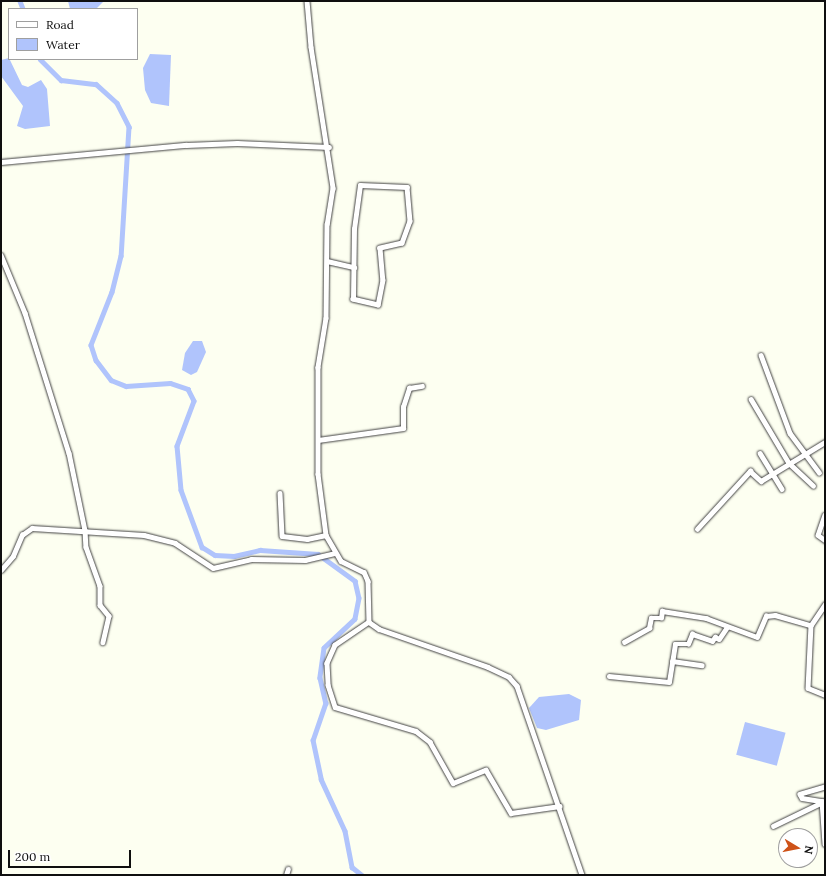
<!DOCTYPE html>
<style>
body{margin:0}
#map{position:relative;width:826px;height:876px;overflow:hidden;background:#fdfff1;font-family:Lora,serif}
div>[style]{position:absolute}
.water>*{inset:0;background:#b0c4fc;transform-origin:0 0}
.canal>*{height:4.5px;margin:-2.25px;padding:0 2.25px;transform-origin:2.25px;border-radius:2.25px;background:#b0c4fc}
.roads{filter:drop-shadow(0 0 1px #424242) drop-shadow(0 0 1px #424242)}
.street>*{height:4.5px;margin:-2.25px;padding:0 2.25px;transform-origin:2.25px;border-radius:2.25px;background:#fff}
span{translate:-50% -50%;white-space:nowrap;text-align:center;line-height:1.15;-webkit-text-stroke:4px #fff;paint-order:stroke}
.frame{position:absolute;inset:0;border:2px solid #0f0f0f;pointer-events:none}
.legend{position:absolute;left:8px;top:8px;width:130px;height:52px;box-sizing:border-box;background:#fff;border:1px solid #9f9f9f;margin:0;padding:5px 7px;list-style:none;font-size:12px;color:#0f0f0f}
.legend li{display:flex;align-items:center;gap:8px;height:20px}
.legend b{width:20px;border:1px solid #9f9f9f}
.north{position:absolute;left:778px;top:828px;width:40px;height:40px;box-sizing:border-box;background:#fff;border:1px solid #9f9f9f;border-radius:50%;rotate:100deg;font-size:11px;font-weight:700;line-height:16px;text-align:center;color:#0f0f0f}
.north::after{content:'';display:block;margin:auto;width:14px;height:18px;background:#ce5218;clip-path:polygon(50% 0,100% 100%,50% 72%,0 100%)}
.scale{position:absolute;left:8px;top:850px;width:123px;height:18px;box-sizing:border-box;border:2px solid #0f0f0f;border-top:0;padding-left:5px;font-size:12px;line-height:14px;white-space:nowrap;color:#0f0f0f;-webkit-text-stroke:3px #fff;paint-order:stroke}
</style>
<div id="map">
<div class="water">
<i style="clip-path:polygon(68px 1px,104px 1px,96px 9px,70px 9px)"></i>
<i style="clip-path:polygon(150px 54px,171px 55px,169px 106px,151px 103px,145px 90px,143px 68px)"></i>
<i style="clip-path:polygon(9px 58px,22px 85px,28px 87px,41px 80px,47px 89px,50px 126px,25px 129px,17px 126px,23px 106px,1px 76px,1px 60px)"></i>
<i style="clip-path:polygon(193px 341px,202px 341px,206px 352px,197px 372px,191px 375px,182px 370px,185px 353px)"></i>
<i style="clip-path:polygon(569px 694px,581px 700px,579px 720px,546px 730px,537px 728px,529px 708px,539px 697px)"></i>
<i style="left:745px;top:722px;width:42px;height:34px;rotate:15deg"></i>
</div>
<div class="canal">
<i style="left:20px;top:1px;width:9px;rotate:69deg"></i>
<i style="left:40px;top:59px;width:30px;rotate:45deg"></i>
<i style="left:61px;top:80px;width:35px;rotate:7deg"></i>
<i style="left:96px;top:84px;width:28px;rotate:42deg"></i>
<i style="left:117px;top:103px;width:27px;rotate:63deg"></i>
<i style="left:129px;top:127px;width:129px;rotate:93.5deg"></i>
<i style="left:121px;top:256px;width:37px;rotate:104deg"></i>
<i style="left:112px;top:292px;width:57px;rotate:111.6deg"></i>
<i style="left:91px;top:345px;width:16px;rotate:72deg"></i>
<i style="left:96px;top:360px;width:25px;rotate:53deg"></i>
<i style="left:111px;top:380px;width:16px;rotate:22deg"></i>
<i style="left:126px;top:386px;width:44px;rotate:-3.9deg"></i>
<i style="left:170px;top:383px;width:19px;rotate:18deg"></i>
<i style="left:188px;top:389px;width:13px;rotate:63deg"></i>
<i style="left:194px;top:401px;width:48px;rotate:110.7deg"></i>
<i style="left:177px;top:446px;width:44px;rotate:84.8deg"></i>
<i style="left:181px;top:490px;width:61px;rotate:69.8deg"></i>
<i style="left:202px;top:547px;width:15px;rotate:32deg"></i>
<i style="left:215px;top:555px;width:19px;rotate:3deg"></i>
<i style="left:234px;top:556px;width:27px;rotate:-13deg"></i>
<i style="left:260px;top:550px;width:58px;rotate:3.9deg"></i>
<i style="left:318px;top:554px;width:46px;rotate:36.1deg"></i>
<i style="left:355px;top:581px;width:17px;rotate:77deg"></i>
<i style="left:359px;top:598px;width:21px;rotate:101deg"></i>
<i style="left:355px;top:619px;width:42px;rotate:136.9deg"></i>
<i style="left:324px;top:648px;width:30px;rotate:98deg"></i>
<i style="left:320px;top:678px;width:26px;rotate:77deg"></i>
<i style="left:326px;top:703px;width:39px;rotate:109deg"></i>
<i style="left:313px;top:740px;width:40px;rotate:78deg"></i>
<i style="left:321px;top:779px;width:57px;rotate:65.2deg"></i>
<i style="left:345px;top:831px;width:37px;rotate:79deg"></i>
<i style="left:352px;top:867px;width:13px;rotate:39deg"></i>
</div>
<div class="roads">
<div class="street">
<i style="left:307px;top:1px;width:46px;rotate:85deg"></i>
<i style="left:311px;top:47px;width:143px;rotate:81.1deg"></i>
<i style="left:333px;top:188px;width:36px;rotate:99deg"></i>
<i style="left:327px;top:224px;width:94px;rotate:90.6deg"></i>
<i style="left:326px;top:318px;width:50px;rotate:99.3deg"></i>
<i style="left:318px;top:367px;width:107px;rotate:90deg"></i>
<i style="left:318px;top:474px;width:62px;rotate:82.5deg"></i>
<i style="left:326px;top:535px;width:30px;rotate:60deg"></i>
<i style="left:341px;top:561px;width:25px;rotate:26deg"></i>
<i style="left:364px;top:572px;width:10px;rotate:66deg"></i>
<i style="left:368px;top:581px;width:41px;rotate:88.6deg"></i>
<i style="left:369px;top:622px;width:12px;rotate:35deg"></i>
<i style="left:379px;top:629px;width:115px;rotate:19.2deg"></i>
<i style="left:488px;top:667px;width:23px;rotate:25deg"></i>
<i style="left:509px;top:677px;width:12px;rotate:48deg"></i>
<i style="left:517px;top:686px;width:200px;rotate:71deg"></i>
<i style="left:1px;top:162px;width:186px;rotate:-5.3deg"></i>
<i style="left:186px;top:145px;width:51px;rotate:-2.2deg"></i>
<i style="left:237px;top:143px;width:92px;rotate:2.5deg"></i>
<i style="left:360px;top:185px;width:47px;rotate:2.4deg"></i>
<i style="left:407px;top:187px;width:34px;rotate:85deg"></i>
<i style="left:410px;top:221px;width:23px;rotate:110deg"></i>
<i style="left:402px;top:243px;width:23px;rotate:167deg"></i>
<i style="left:380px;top:248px;width:32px;rotate:85deg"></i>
<i style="left:383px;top:280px;width:25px;rotate:101deg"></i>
<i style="left:378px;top:305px;width:26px;rotate:-167deg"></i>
<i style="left:353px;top:299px;width:70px;rotate:-89.2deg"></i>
<i style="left:354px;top:229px;width:44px;rotate:-82.2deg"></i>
<i style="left:1px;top:255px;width:63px;rotate:67.5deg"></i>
<i style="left:25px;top:313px;width:147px;rotate:72.6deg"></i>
<i style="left:69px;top:453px;width:79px;rotate:78.3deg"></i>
<i style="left:85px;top:530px;width:17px;rotate:87deg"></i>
<i style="left:86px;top:547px;width:41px;rotate:70.3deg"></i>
<i style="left:100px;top:586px;width:19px;rotate:90deg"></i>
<i style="left:100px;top:605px;width:14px;rotate:51deg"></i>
<i style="left:109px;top:616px;width:27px;rotate:103deg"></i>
<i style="left:327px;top:261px;width:28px;rotate:13deg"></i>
<i style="left:761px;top:355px;width:83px;rotate:69.6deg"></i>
<i style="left:790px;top:433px;width:49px;rotate:53.4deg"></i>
<i style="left:751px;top:399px;width:74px;rotate:59.3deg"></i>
<i style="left:789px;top:463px;width:33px;rotate:43deg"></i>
<i style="left:318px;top:440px;width:86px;rotate:-8deg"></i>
<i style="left:403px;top:428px;width:21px;rotate:-90deg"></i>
<i style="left:403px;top:407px;width:20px;rotate:-72deg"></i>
<i style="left:409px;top:388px;width:13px;rotate:-9deg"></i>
<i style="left:760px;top:453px;width:42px;rotate:58.6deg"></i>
<i style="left:280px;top:493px;width:43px;rotate:87.3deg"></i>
<i style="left:282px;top:536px;width:25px;rotate:7deg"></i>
<i style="left:307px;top:539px;width:19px;rotate:-12deg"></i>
<i style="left:825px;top:515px;width:21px;rotate:109deg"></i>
<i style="left:818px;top:535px;width:9px;rotate:36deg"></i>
<i style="left:697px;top:529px;width:79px;rotate:-47.6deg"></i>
<i style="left:750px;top:471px;width:15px;rotate:42deg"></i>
<i style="left:761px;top:481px;width:75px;rotate:-31.4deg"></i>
<i style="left:1px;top:570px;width:18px;rotate:-49deg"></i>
<i style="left:13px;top:556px;width:23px;rotate:-67deg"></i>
<i style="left:22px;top:535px;width:12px;rotate:-35deg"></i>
<i style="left:32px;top:528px;width:112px;rotate:3.6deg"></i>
<i style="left:144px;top:535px;width:32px;rotate:14deg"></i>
<i style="left:175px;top:543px;width:45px;rotate:33.3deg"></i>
<i style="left:213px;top:568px;width:39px;rotate:-13deg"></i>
<i style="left:251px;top:559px;width:54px;rotate:1.1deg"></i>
<i style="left:305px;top:560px;width:31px;rotate:-13deg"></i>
<i style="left:369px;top:622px;width:41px;rotate:145.9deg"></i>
<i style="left:335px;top:645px;width:20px;rotate:114deg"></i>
<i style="left:327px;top:663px;width:22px;rotate:87deg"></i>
<i style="left:328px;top:685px;width:23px;rotate:72deg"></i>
<i style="left:335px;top:707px;width:84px;rotate:16.5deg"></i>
<i style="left:416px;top:731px;width:18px;rotate:38deg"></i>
<i style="left:430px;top:742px;width:47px;rotate:60.7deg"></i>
<i style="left:453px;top:783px;width:35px;rotate:-22deg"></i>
<i style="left:486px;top:770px;width:50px;rotate:59.8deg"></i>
<i style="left:511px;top:813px;width:49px;rotate:-8.1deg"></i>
<i style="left:811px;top:625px;width:25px;rotate:-56deg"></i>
<i style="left:624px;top:642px;width:29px;rotate:-29deg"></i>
<i style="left:649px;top:628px;width:10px;rotate:-79deg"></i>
<i style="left:651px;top:618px;width:10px"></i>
<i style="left:661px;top:618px;width:7px;rotate:-82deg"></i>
<i style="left:662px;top:611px;width:45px;rotate:9deg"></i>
<i style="left:706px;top:618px;width:54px;rotate:20.4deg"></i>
<i style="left:757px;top:637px;width:23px;rotate:-67deg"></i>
<i style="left:766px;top:616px;width:9px;rotate:-6deg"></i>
<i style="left:775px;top:615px;width:37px;rotate:16deg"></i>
<i style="left:811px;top:625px;width:63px;rotate:92.7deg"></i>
<i style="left:808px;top:688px;width:18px;rotate:22deg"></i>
<i style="left:672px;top:661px;width:30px;rotate:8deg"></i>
<i style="left:609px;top:676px;width:60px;rotate:5.7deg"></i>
<i style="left:669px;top:682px;width:38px;rotate:-81deg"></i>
<i style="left:675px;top:644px;width:13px"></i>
<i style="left:688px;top:644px;width:11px;rotate:-68deg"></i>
<i style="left:692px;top:634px;width:21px;rotate:19deg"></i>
<i style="left:712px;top:641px;width:5px;rotate:-53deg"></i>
<i style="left:715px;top:637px;width:4px;rotate:27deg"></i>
<i style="left:719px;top:639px;width:14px;rotate:-56deg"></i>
<i style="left:825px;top:787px;width:26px;rotate:164deg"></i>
<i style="left:800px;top:794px;width:4px;rotate:63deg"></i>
<i style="left:802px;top:798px;width:20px;rotate:9deg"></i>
<i style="left:822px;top:801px;width:43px;rotate:86deg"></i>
<i style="left:773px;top:826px;width:58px;rotate:-25.7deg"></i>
<i style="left:286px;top:875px;width:6px;rotate:-72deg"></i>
</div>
</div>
<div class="frame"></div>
<ul class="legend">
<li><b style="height:5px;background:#fff"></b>Road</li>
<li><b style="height:11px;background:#b0c4fc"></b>Water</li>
</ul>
<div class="north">N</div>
<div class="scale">200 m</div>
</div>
